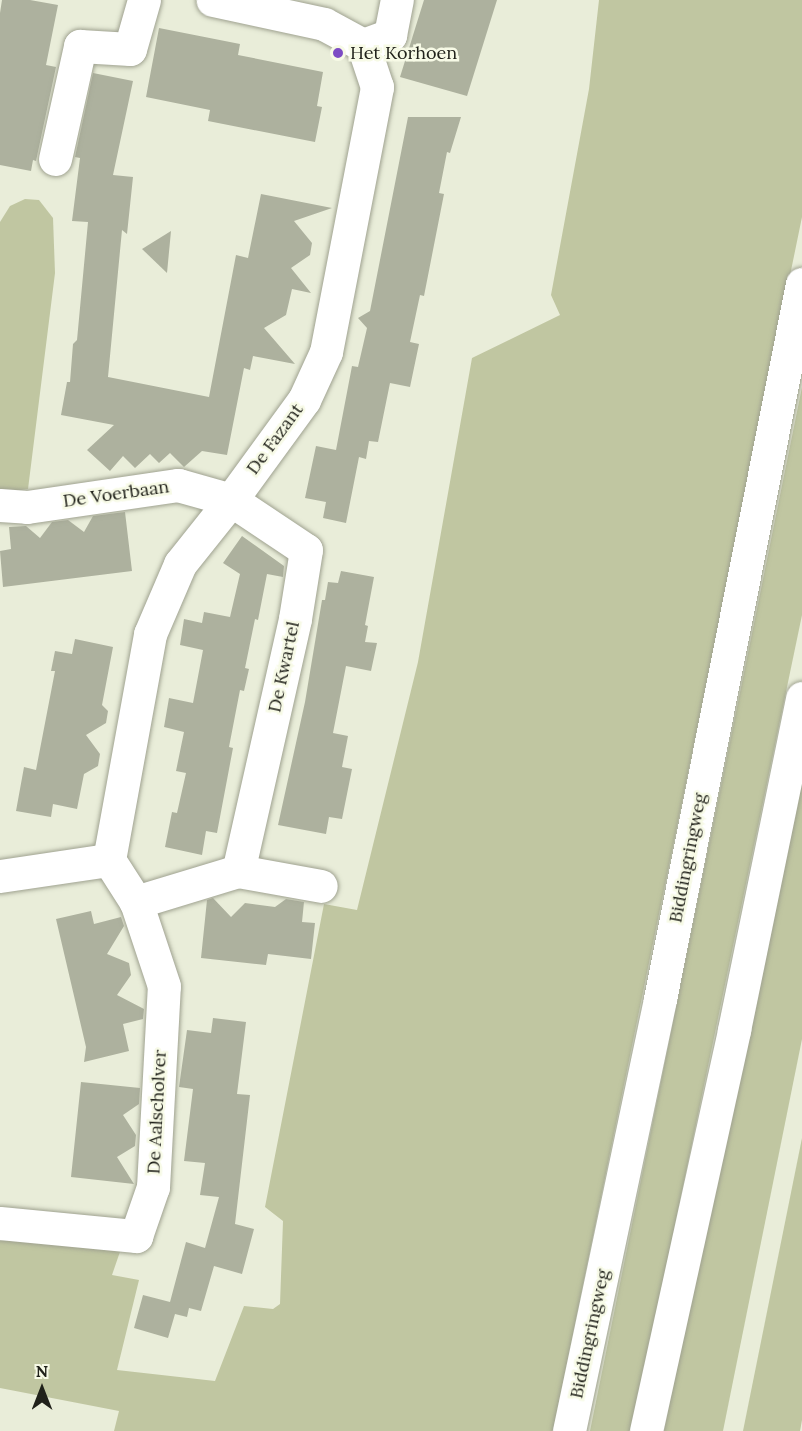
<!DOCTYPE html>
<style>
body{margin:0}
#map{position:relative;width:802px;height:1431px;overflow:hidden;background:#e9edd9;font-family:Lora,serif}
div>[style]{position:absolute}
.green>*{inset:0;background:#c0c6a1}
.building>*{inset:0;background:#adb19e}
.roads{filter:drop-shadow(0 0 2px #9fa290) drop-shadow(0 0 2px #9fa290)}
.minor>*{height:33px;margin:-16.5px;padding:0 16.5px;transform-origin:16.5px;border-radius:16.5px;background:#fff}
.major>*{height:33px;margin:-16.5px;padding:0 16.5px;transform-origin:16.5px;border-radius:16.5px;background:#fff}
.dots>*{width:16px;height:16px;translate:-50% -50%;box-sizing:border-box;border:3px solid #f7fae6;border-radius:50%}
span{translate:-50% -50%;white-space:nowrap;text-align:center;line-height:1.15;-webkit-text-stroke:5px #f7fae6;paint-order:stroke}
.poi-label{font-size:18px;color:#20211a}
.left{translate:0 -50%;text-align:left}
.street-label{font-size:18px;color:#20211a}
.north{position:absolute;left:12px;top:1359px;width:60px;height:60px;-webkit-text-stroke:4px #f7fae6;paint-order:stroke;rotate:0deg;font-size:16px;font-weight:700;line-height:24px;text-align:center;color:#20211a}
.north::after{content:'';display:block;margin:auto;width:21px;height:27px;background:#20211a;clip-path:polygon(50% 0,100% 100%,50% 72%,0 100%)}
</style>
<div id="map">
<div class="green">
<i style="clip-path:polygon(599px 0,802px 0,802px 217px,553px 1431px,114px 1431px,119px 1411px,0 1388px,0 1241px,33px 1231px,123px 1243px,112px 1275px,139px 1280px,117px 1370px,215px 1381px,244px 1306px,273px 1309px,280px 1304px,283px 1221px,265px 1207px,324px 904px,357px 910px,418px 662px,472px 358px,560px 315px,551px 295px,589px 89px)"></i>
<i style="clip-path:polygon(25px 199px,39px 200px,53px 218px,55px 273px,28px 489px,0 493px,0 222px,10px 206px)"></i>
<i style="clip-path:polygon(802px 387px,802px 615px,632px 1431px,590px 1431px)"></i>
<i style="clip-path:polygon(802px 765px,802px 1039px,723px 1431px,664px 1431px)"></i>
<i style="clip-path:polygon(802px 1138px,802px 1420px,800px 1431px,743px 1431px)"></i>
</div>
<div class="building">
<i style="clip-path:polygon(2px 0,30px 0,58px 5px,46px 65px,56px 67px,36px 161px,33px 160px,31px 171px,0 165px,0 13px)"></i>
<i style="clip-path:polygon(424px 0,497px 0,467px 96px,400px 77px)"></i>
<i style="clip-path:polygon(159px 28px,240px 44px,238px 55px,323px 72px,317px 106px,322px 107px,315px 142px,208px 121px,210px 110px,146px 97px)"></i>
<i style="clip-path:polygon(93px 73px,133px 81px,113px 175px,133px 177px,127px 234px,122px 230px,108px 377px,209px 397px,236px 255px,248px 258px,261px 194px,332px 208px,294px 221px,312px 243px,310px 255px,291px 268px,311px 293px,292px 289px,286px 315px,264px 328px,295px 364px,253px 356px,250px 370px,244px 368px,227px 455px,202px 451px,184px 467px,170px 453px,159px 463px,150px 454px,135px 468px,123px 456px,110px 471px,87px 450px,114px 425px,61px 415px,67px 382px,70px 382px,73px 344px,77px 340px,88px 222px,72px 221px,80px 158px,75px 157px)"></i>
<i style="clip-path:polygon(408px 117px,461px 117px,450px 153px,447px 152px,439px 193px,444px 194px,424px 296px,420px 295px,410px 342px,419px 344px,410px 387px,390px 383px,378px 442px,369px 441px,366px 459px,359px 457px,346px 523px,323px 518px,326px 502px,305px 498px,316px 446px,336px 450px,352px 366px,358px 367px,367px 328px,358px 318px,370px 311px)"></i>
<i style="clip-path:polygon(171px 231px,167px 273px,142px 249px)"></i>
<i style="clip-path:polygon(125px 512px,132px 571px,3px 587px,0 551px,11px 549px,9px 527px,26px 526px,40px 538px,52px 522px,68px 520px,84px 532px,93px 516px)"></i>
<i style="clip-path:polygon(242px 536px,284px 566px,283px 577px,267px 574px,258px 620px,255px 619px,245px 668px,249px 669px,244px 691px,240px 690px,229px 747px,233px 748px,217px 833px,206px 831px,202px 855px,165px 847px,172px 812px,177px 813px,186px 773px,176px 771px,184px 732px,164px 727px,169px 698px,193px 703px,203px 650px,180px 645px,184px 619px,202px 623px,204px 612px,230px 617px,240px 574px,223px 563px)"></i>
<i style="clip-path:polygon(341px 571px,374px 577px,365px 625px,368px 626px,365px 642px,377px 643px,371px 671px,346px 666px,333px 733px,348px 736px,342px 767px,352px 769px,342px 819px,329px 817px,326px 834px,278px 825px,305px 702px,322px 600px,325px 600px,328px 582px,338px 583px)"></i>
<i style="clip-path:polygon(75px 639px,113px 647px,102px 705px,108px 711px,106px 723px,86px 735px,100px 754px,98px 766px,84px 774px,77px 809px,53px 804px,51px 817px,16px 811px,24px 767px,36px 770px,55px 671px,51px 671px,55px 651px,72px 654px)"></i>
<i style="clip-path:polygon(213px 898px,231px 917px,245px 903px,275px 907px,286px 899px,304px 902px,302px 922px,315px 923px,311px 959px,268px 954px,266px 965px,201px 958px,207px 900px)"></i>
<i style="clip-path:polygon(91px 911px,94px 924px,121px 917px,124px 926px,107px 954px,129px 963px,131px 975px,117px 995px,144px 1009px,143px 1019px,123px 1024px,129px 1051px,84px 1062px,86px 1047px,56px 919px)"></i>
<i style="clip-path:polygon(213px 1018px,246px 1022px,237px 1094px,250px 1095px,235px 1224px,254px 1229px,242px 1274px,214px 1266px,201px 1311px,189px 1308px,187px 1317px,175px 1314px,168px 1338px,134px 1328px,143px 1295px,170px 1302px,186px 1242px,205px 1248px,219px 1197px,200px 1195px,205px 1163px,184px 1161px,193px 1089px,179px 1087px,187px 1030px,211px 1033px)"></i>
<i style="clip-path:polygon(81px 1082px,140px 1088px,139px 1104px,123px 1115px,136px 1135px,135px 1146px,117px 1157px,134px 1184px,71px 1177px)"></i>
</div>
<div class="roads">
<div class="minor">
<i style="left:363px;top:45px;width:29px;rotate:-20deg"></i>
<i style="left:390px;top:35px;width:36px;rotate:-79deg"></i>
<i style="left:55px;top:159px;width:116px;rotate:-77.5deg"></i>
<i style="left:80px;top:46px;width:50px;rotate:3.4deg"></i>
<i style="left:130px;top:49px;width:51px;rotate:-74.1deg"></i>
<i style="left:0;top:505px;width:27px;rotate:4deg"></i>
<i style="left:27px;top:507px;width:153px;rotate:-8.3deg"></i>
<i style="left:178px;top:485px;width:55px;rotate:15.8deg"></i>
<i style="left:231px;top:500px;width:90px;rotate:33.7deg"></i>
<i style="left:306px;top:550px;width:70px;rotate:99.1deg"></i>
<i style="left:295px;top:619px;width:258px;rotate:102.7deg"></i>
<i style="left:238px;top:871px;width:107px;rotate:163.1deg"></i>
<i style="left:238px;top:871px;width:84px;rotate:10.2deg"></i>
<i style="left:0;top:876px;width:110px;rotate:-8.4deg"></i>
<i style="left:109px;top:860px;width:230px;rotate:-79.7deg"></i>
<i style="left:150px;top:634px;width:76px;rotate:-66.8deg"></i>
<i style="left:180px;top:564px;width:82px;rotate:-51.4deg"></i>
<i style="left:231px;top:500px;width:124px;rotate:-53.9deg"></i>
<i style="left:304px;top:400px;width:53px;rotate:-65.4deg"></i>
<i style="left:326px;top:352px;width:270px;rotate:-79.1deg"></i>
<i style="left:377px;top:87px;width:44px;rotate:-108.4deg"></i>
<i style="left:363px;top:45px;width:44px;rotate:-151.7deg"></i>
<i style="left:324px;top:24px;width:114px;rotate:-167.8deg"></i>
<i style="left:0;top:1223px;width:137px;rotate:5.5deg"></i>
<i style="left:136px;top:1236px;width:52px;rotate:-70.9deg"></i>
<i style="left:153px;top:1187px;width:201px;rotate:-86.9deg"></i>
<i style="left:164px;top:986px;width:89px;rotate:-108.4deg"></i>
<i style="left:136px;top:902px;width:50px;rotate:-122.7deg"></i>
</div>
<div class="major">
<i style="left:569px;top:1431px;width:441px;rotate:-78.1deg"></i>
<i style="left:660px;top:999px;width:729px;rotate:-78.77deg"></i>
<i style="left:646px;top:1431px;width:411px;rotate:-77.6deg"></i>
<i style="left:734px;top:1030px;width:339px;rotate:-78.4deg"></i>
</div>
</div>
<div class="dots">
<i style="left:338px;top:53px;background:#7d4cc4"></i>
</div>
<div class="poi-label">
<span class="left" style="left:350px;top:53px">Het Korhoen</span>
</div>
<div class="street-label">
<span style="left:275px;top:439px;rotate:-54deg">De Fazant</span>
<span style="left:116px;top:494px;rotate:-8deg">De Voerbaan</span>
<span style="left:284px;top:667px;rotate:-78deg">De Kwartel</span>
<span style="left:688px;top:858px;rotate:-79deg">Biddingringweg</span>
<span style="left:157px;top:1112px;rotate:-87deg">De Aalscholver</span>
<span style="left:590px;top:1334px;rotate:-78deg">Biddingringweg</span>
</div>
<div class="north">N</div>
</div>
